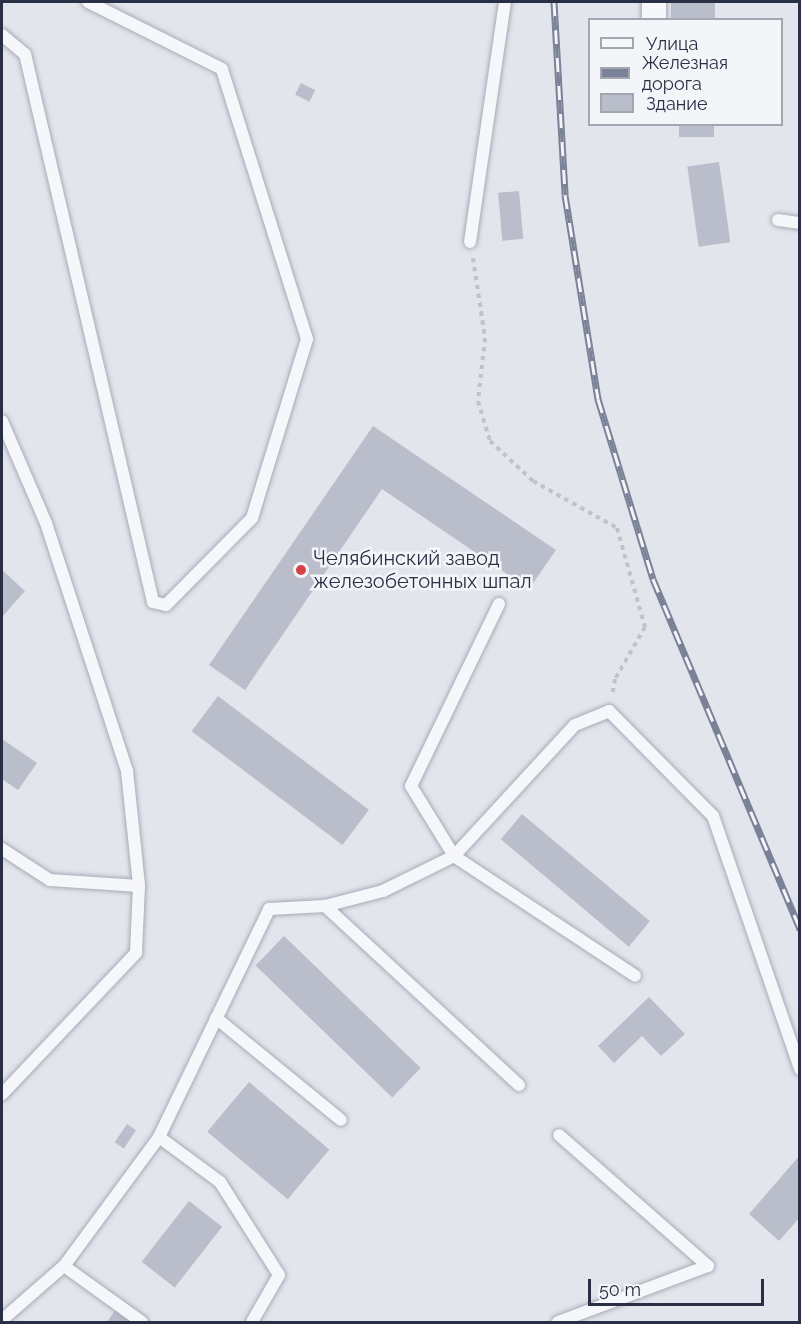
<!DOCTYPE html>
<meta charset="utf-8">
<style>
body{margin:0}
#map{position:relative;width:801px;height:1324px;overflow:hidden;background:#e3e5ec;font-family:Raleway,sans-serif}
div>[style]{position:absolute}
.building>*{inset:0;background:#babeca;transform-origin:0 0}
.path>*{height:4px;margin-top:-2px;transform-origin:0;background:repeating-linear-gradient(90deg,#c1c3cb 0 4.5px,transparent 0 9px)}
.roads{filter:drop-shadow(0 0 2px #a7abb7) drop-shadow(0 0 2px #a7abb7)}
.lane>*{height:12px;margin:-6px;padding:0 6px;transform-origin:6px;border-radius:6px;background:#f6f7fa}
.street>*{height:24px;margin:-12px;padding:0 12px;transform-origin:12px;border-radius:12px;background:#f6f7fa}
.rail>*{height:7px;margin-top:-3.5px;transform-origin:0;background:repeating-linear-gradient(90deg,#f3f5f9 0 14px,#7b8297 0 28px);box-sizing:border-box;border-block:2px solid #7b8297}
.dots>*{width:16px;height:16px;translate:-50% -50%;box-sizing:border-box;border:3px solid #f3f5f9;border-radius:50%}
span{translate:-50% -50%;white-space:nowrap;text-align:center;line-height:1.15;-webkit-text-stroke:5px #f3f5f9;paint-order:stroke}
.poi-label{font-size:20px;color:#293045}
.left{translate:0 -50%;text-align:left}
.frame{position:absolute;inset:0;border:3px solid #293045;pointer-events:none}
.legend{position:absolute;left:588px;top:18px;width:195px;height:108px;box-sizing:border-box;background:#f3f5f9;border:2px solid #a2a6b1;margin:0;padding:8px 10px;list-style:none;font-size:18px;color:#293045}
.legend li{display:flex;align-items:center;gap:12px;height:30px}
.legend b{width:30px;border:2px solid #a2a6b1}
.scale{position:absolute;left:588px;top:1279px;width:176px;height:27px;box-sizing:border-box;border:3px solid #293045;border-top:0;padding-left:8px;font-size:18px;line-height:21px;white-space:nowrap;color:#293045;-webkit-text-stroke:4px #f3f5f9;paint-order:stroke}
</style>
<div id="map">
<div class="building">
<i style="left:671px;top:2px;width:44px;height:18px"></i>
<i style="left:301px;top:83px;width:16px;height:13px;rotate:27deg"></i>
<i style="left:679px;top:124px;width:35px;height:13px"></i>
<i style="left:719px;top:162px;width:81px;height:32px;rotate:82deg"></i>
<i style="left:519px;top:191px;width:48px;height:21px;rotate:85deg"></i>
<i style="clip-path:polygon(373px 426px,556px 550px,529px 589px,382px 489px,245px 690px,209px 665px)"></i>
<i style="clip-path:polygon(2px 570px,25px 591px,2px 617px)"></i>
<i style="left:218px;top:696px;width:189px;height:44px;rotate:37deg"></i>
<i style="clip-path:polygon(2px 739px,37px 763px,18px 790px,2px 779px)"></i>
<i style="left:522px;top:814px;width:167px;height:33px;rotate:40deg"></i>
<i style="left:284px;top:936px;width:190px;height:41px;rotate:44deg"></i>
<i style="clip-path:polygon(649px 997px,685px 1034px,661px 1056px,642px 1036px,614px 1063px,598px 1046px)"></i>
<i style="left:249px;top:1082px;width:105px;height:65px;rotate:40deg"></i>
<i style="left:127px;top:1124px;width:11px;height:22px;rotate:34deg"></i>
<i style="clip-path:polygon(800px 1155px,800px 1217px,779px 1241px,749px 1214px)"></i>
<i style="left:189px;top:1201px;width:42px;height:77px;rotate:38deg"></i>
<i style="clip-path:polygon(116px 1309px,132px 1320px,131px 1322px,107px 1322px)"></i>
</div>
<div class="path">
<i style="left:473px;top:258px;width:81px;rotate:81.5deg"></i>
<i style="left:485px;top:338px;width:63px;rotate:96.3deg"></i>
<i style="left:478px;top:401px;width:42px;rotate:73.3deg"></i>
<i style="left:490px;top:441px;width:59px;rotate:42.9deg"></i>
<i style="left:533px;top:481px;width:96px;rotate:29.2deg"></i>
<i style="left:617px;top:528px;width:103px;rotate:74.2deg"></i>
<i style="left:645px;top:627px;width:60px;rotate:120deg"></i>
<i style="left:615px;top:679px;width:17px;rotate:100deg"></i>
</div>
<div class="roads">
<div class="lane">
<i style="left:2px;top:35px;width:30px;rotate:40deg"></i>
<i style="left:25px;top:54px;width:563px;rotate:76.85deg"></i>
<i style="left:153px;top:602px;width:13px;rotate:13deg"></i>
<i style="left:166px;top:605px;width:122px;rotate:-45.3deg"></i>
<i style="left:252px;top:518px;width:187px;rotate:-72.9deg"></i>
<i style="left:307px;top:339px;width:283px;rotate:-107.5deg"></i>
<i style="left:222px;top:69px;width:150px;rotate:-153.4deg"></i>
<i style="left:778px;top:220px;width:22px;rotate:8deg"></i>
<i style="left:470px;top:242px;width:243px;rotate:-81.7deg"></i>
<i style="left:2px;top:421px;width:111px;rotate:66.7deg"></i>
<i style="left:46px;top:523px;width:261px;rotate:71.9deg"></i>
<i style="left:127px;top:771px;width:116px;rotate:84deg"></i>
<i style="left:139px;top:886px;width:67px;rotate:92.6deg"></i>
<i style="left:136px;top:953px;width:195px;rotate:133.5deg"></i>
<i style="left:499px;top:604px;width:202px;rotate:115.8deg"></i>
<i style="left:411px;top:786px;width:82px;rotate:58.4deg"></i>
<i style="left:454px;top:856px;width:217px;rotate:33.5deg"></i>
<i style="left:2px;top:849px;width:57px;rotate:32.9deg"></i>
<i style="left:50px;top:880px;width:89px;rotate:3.9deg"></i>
<i style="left:325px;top:906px;width:264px;rotate:42.7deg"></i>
<i style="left:216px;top:1018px;width:161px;rotate:39.2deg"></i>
<i style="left:159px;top:1137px;width:76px;rotate:36.4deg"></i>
<i style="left:220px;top:1182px;width:110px;rotate:57.6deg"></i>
<i style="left:279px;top:1275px;width:54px;rotate:119.9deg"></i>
<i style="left:64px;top:1266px;width:160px;rotate:-53.6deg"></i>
<i style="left:159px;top:1137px;width:253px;rotate:-64.2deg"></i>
<i style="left:269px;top:909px;width:56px;rotate:-3.1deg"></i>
<i style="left:325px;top:906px;width:60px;rotate:-14.5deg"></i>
<i style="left:383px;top:891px;width:79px;rotate:-26.2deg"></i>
<i style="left:454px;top:856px;width:178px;rotate:-47.3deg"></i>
<i style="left:575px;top:725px;width:37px;rotate:-22deg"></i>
<i style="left:609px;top:711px;width:148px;rotate:45.3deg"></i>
<i style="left:713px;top:816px;width:268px;rotate:71deg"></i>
<i style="left:2px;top:1320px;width:82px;rotate:-41.1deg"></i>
<i style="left:64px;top:1266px;width:96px;rotate:35.7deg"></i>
<i style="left:558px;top:1322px;width:160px;rotate:-20.5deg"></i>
<i style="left:708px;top:1266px;width:198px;rotate:-138.7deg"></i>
</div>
<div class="street">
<i style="left:654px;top:2px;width:18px;rotate:90deg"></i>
</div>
</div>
<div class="rail">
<i style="left:554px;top:2px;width:193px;rotate:86.7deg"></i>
<i style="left:565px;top:195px;width:207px;rotate:80.8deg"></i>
<i style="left:598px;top:399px;width:188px;rotate:73deg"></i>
<i style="left:653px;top:579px;width:380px;rotate:67.2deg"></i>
</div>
<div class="dots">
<i style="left:301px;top:570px;background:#d74247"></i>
</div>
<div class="poi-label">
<span class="left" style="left:313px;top:570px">Челябинский завод<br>железобетонных шпал</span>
</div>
<div class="frame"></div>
<ul class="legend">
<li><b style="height:8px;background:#f6f7fa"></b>Улица</li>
<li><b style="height:8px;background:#7b8297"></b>Железная дорога</li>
<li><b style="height:16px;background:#babeca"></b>Здание</li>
</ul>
<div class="scale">50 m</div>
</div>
